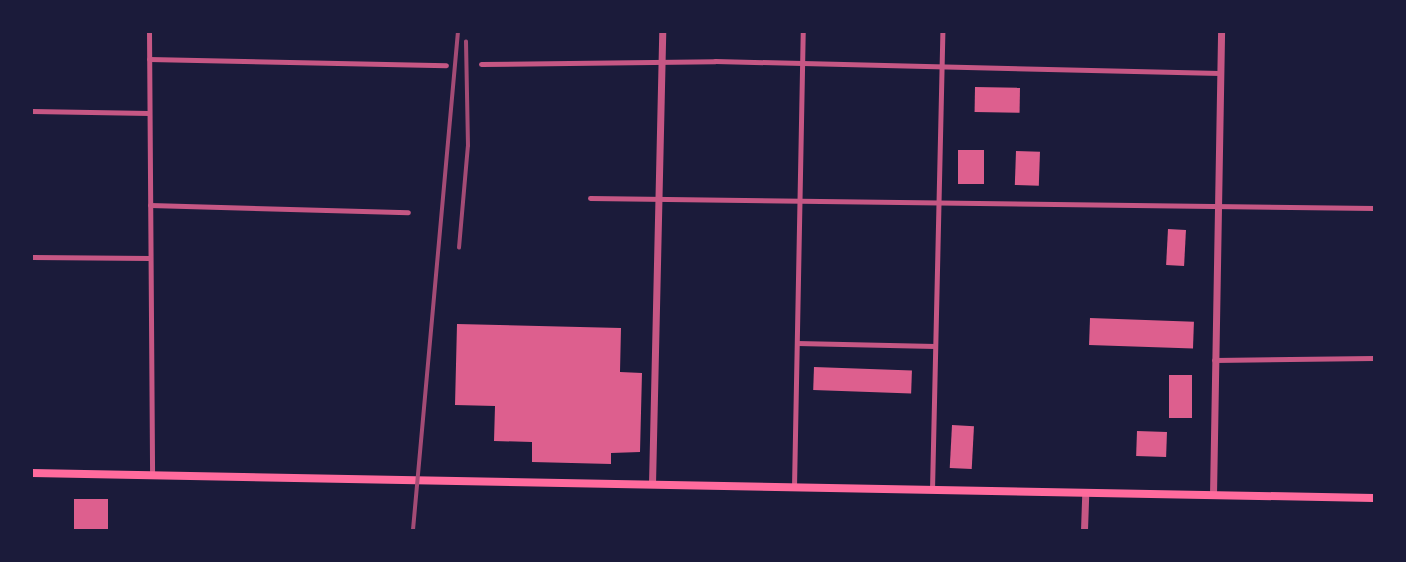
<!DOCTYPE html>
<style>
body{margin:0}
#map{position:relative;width:1406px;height:562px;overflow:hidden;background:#1b1b3a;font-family:"Noto Sans",sans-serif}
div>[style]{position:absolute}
.building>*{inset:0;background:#dd5f8e;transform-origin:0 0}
.minor>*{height:5px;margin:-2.5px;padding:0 2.5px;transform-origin:2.5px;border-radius:2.5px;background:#c65784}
.tertiary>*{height:7px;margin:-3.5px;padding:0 3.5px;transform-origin:3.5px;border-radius:3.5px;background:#c65784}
.secondary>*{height:8px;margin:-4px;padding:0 4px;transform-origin:4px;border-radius:4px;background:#ff6b9d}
.rail>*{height:3.5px;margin:-1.75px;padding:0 1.75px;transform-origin:1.75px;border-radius:1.75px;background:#a44b75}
span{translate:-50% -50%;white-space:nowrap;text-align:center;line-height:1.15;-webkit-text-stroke:6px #1b1b3a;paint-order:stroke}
.frame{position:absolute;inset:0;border:33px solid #1b1b3a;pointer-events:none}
</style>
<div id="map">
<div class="building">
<i style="left:975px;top:87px;width:45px;height:25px;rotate:1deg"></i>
<i style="left:958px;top:150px;width:26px;height:34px"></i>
<i style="left:1016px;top:151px;width:24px;height:34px;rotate:2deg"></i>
<i style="left:1168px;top:229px;width:18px;height:36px;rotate:3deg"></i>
<i style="left:1090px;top:318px;width:104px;height:27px;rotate:2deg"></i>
<i style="clip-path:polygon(457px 324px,621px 328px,620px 372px,642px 373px,640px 452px,611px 453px,611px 464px,532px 462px,532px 442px,494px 441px,495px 406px,455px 405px)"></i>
<i style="left:814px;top:367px;width:98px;height:23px;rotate:2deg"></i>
<i style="left:1169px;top:375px;width:23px;height:43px"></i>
<i style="left:952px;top:425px;width:22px;height:43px;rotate:3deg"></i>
<i style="left:1137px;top:431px;width:30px;height:25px;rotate:2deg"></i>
<i style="left:74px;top:499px;width:34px;height:31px"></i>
</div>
<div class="minor">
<i style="left:149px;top:32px;width:443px;rotate:89.6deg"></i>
<i style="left:149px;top:59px;width:297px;rotate:1.2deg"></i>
<i style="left:481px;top:64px;width:234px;rotate:-0.7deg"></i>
<i style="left:715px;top:61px;width:505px;rotate:1.36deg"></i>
<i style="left:32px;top:111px;width:117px;rotate:1deg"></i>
<i style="left:590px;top:198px;width:784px;rotate:0.73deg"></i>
<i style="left:150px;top:205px;width:258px;rotate:1.6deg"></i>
<i style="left:32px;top:257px;width:118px;rotate:0.5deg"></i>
<i style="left:797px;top:343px;width:138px;rotate:1.2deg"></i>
<i style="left:1214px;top:360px;width:160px;rotate:-0.7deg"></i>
<i style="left:794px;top:487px;width:455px;rotate:-88.9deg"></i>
<i style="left:932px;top:490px;width:458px;rotate:-88.7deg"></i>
</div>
<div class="tertiary">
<i style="left:652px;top:484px;width:452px;rotate:-88.7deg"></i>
<i style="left:1213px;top:495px;width:463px;rotate:-89deg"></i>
<i style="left:1084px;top:530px;width:38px;rotate:-88deg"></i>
</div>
<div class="secondary">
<i style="left:32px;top:473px;width:1342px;rotate:1.07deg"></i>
</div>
<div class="rail">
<i style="left:459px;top:248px;width:102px;rotate:-85deg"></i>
<i style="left:468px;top:146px;width:104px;rotate:-91.1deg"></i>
<i style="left:413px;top:530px;width:500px;rotate:-84.84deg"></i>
</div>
<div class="frame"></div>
</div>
